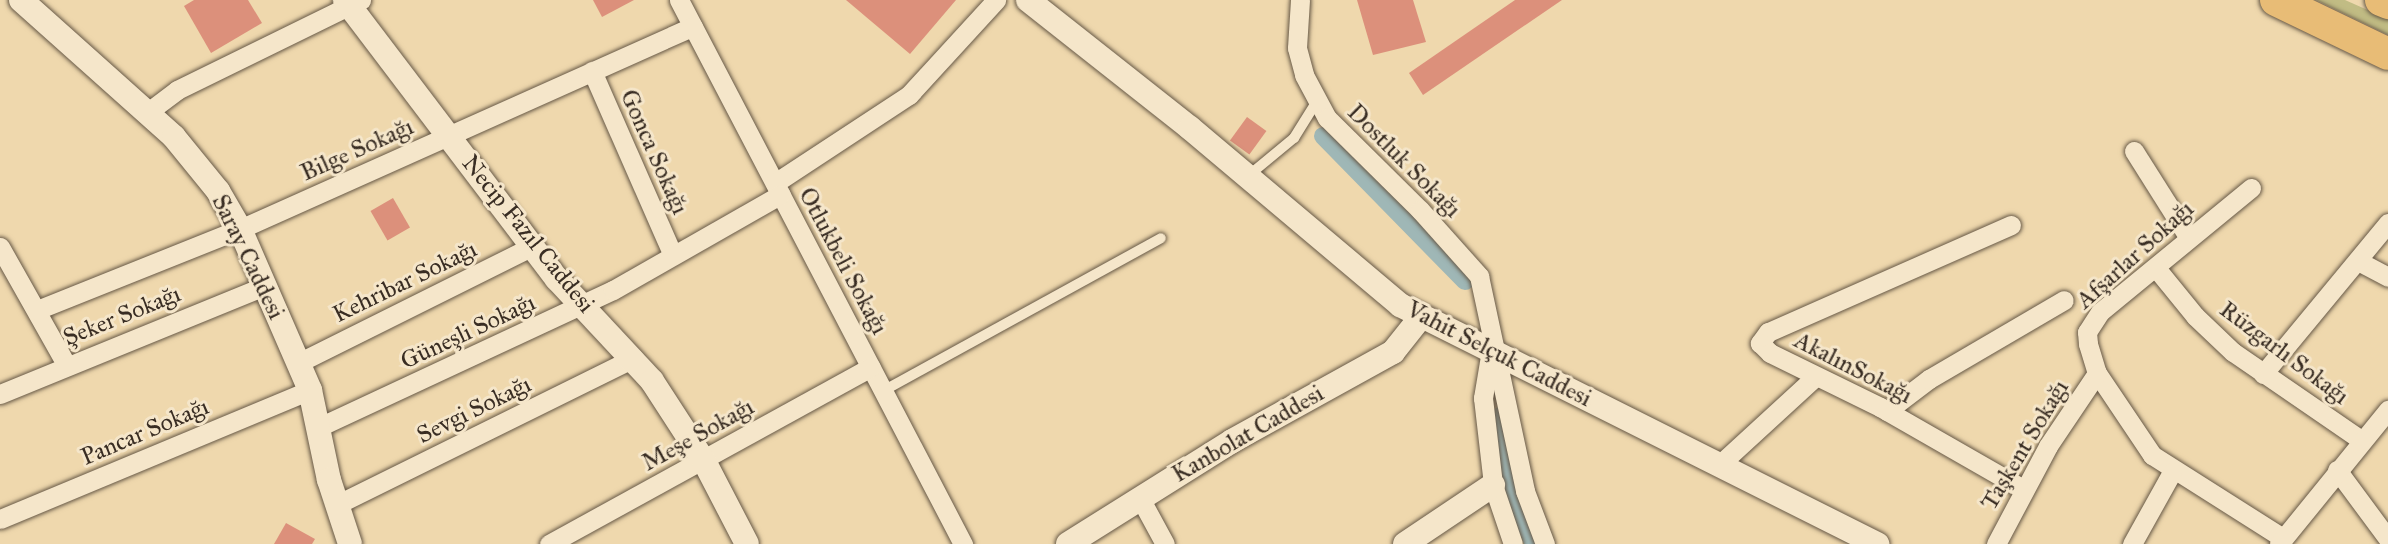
<!DOCTYPE html>
<meta charset="utf-8">
<style>
body{margin:0}
#map{position:relative;width:2388px;height:544px;overflow:hidden;background:#efd8ad;font-family:"IM FELL Great Primer",serif}
div>[style]{position:absolute}
.green>*{inset:0;background:#c1bc84}
.canal>*{height:18px;margin:-9px;padding:0 9px;transform-origin:9px;border-radius:9px;background:#9fb7b6}
.building>*{inset:0;background:#dc907b;transform-origin:0 0}
.roads{filter:drop-shadow(0 0 2px #665846) drop-shadow(0 0 2px #665846)}
.service>*{height:10px;margin:-5px;padding:0 5px;transform-origin:5px;border-radius:5px;background:#f5e6ca}
.minor>*{height:19px;margin:-9.5px;padding:0 9.5px;transform-origin:9.5px;border-radius:9.5px;background:#f5e6ca}
.tertiary>*{height:24px;margin:-12px;padding:0 12px;transform-origin:12px;border-radius:12px;background:#f5e6ca}
.trunk>*{height:32px;margin:-16px;padding:0 16px;transform-origin:16px;border-radius:16px;background:#e8bc76}
span{translate:-50% -50%;white-space:nowrap;text-align:center;line-height:1.15;-webkit-text-stroke:6px #f5e6ca;paint-order:stroke}
.street-label{font-size:24px;color:#392d23}
</style>
<div id="map">
<div class="green">
<i style="clip-path:polygon(2316px 0,2345px 0,2388px 19px,2388px 35px)"></i>
</div>
<div class="canal">
<i style="left:1323px;top:136px;width:203px;rotate:45.6deg"></i>
<i style="left:1500px;top:416px;width:95px;rotate:79.6deg"></i>
<i style="left:1517px;top:509px;width:39px;rotate:64deg"></i>
</div>
<div class="building">
<i style="clip-path:polygon(194px 0,248px 0,262px 23px,211px 53px,184px 6px)"></i>
<i style="clip-path:polygon(593px 0,634px 0,602px 17px)"></i>
<i style="clip-path:polygon(846px 0,956px 0,910px 54px)"></i>
<i style="clip-path:polygon(1357px 0,1413px 0,1426px 42px,1373px 55px)"></i>
<i style="clip-path:polygon(1515px 0,1562px 0,1423px 95px,1409px 73px)"></i>
<i style="left:1247px;top:117px;width:24px;height:29px;rotate:36deg"></i>
<i style="left:393px;top:198px;width:34px;height:26px;rotate:60deg"></i>
<i style="clip-path:polygon(286px 523px,315px 539px,312px 544px,274px 544px)"></i>
</div>
<div class="roads">
<div class="service">
<i style="left:1248px;top:176px;width:60px;rotate:-39.6deg"></i>
<i style="left:1294px;top:138px;width:44px;rotate:-58.1deg"></i>
<i style="left:883px;top:391px;width:317px;rotate:-28.8deg"></i>
</div>
<div class="minor">
<i style="left:679px;top:0;width:614px;rotate:62.43deg"></i>
<i style="left:1300px;top:0;width:48px;rotate:93.6deg"></i>
<i style="left:1297px;top:48px;width:28px;rotate:75deg"></i>
<i style="left:1304px;top:75px;width:49px;rotate:61.9deg"></i>
<i style="left:1327px;top:118px;width:131px;rotate:44.7deg"></i>
<i style="left:1420px;top:210px;width:89px;rotate:48.2deg"></i>
<i style="left:1479px;top:276px;width:220px;rotate:77.9deg"></i>
<i style="left:1525px;top:491px;width:57px;rotate:69.3deg"></i>
<i style="left:592px;top:71px;width:199px;rotate:66.3deg"></i>
<i style="left:148px;top:112px;width:36px;rotate:-37deg"></i>
<i style="left:177px;top:90px;width:205px;rotate:-26.1deg"></i>
<i style="left:2134px;top:151px;width:103px;rotate:57.7deg"></i>
<i style="left:775px;top:183px;width:160px;rotate:-33.3deg"></i>
<i style="left:909px;top:95px;width:129px;rotate:-47.5deg"></i>
<i style="left:2251px;top:188px;width:195px;rotate:140.6deg"></i>
<i style="left:2100px;top:312px;width:24px;rotate:123deg"></i>
<i style="left:2087px;top:332px;width:12px;rotate:85deg"></i>
<i style="left:2088px;top:344px;width:30px;rotate:73deg"></i>
<i style="left:2097px;top:373px;width:99px;rotate:56.1deg"></i>
<i style="left:2152px;top:455px;width:155px;rotate:32.4deg"></i>
<i style="left:2011px;top:225px;width:266px;rotate:156.2deg"></i>
<i style="left:1768px;top:332px;width:14px;rotate:126deg"></i>
<i style="left:1760px;top:343px;width:14px;rotate:45deg"></i>
<i style="left:1770px;top:353px;width:123px;rotate:26.1deg"></i>
<i style="left:1880px;top:407px;width:165px;rotate:29.8deg"></i>
<i style="left:0;top:247px;width:134px;rotate:60.6deg"></i>
<i style="left:2360px;top:262px;width:32px;rotate:28deg"></i>
<i style="left:2156px;top:268px;width:62px;rotate:50.9deg"></i>
<i style="left:2195px;top:316px;width:52px;rotate:43.5deg"></i>
<i style="left:2233px;top:352px;width:155px;rotate:34.5deg"></i>
<i style="left:37px;top:310px;width:219px;rotate:-21.8deg"></i>
<i style="left:240px;top:229px;width:496px;rotate:-24.1deg"></i>
<i style="left:1491px;top:350px;width:49px;rotate:99.5deg"></i>
<i style="left:1483px;top:398px;width:88px;rotate:83.4deg"></i>
<i style="left:1493px;top:485px;width:62px;rotate:71.3deg"></i>
<i style="left:298px;top:363px;width:263px;rotate:-26.5deg"></i>
<i style="left:2263px;top:374px;width:196px;rotate:-50.4deg"></i>
<i style="left:0;top:394px;width:285px;rotate:-22.2deg"></i>
<i style="left:1887px;top:411px;width:53px;rotate:-37.3deg"></i>
<i style="left:1929px;top:379px;width:156px;rotate:-30.3deg"></i>
<i style="left:319px;top:427px;width:324px;rotate:-25deg"></i>
<i style="left:613px;top:290px;width:193px;rotate:-29.7deg"></i>
<i style="left:1718px;top:466px;width:132px;rotate:-42.5deg"></i>
<i style="left:2337px;top:470px;width:86px;rotate:53.5deg"></i>
<i style="left:1140px;top:498px;width:52px;rotate:61.5deg"></i>
<i style="left:336px;top:505px;width:332px;rotate:-26.3deg"></i>
<i style="left:0;top:519px;width:336px;rotate:-22.6deg"></i>
<i style="left:549px;top:544px;width:367px;rotate:-28.8deg"></i>
<i style="left:1996px;top:544px;width:111px;rotate:-62deg"></i>
<i style="left:2048px;top:446px;width:88px;rotate:-56.1deg"></i>
<i style="left:2132px;top:544px;width:82px;rotate:-60.9deg"></i>
<i style="left:2279px;top:544px;width:173px;rotate:-50.9deg"></i>
</div>
<div class="tertiary">
<i style="left:21px;top:0;width:205px;rotate:41.8deg"></i>
<i style="left:174px;top:137px;width:70px;rotate:50.8deg"></i>
<i style="left:218px;top:191px;width:44px;rotate:59.9deg"></i>
<i style="left:240px;top:229px;width:176px;rotate:66.5deg"></i>
<i style="left:310px;top:390px;width:92px;rotate:78.1deg"></i>
<i style="left:329px;top:480px;width:67px;rotate:71.8deg"></i>
<i style="left:345px;top:0;width:350px;rotate:52.8deg"></i>
<i style="left:557px;top:279px;width:139px;rotate:47deg"></i>
<i style="left:652px;top:381px;width:95px;rotate:57deg"></i>
<i style="left:704px;top:461px;width:93px;rotate:62.6deg"></i>
<i style="left:1028px;top:0;width:206px;rotate:38.3deg"></i>
<i style="left:1190px;top:128px;width:275px;rotate:40.1deg"></i>
<i style="left:1400px;top:305px;width:534px;rotate:26.61deg"></i>
<i style="left:1068px;top:544px;width:194px;rotate:-32.1deg"></i>
<i style="left:1232px;top:441px;width:184px;rotate:-28.9deg"></i>
<i style="left:1393px;top:352px;width:43px;rotate:-51.5deg"></i>
<i style="left:1405px;top:544px;width:106px;rotate:-33.8deg"></i>
</div>
<div class="trunk">
<i style="left:2276px;top:0;width:124px;rotate:25.7deg"></i>
<i style="left:2381px;top:0;width:8px;rotate:23deg"></i>
</div>
</div>
<div class="street-label">
<span style="left:357px;top:150px;rotate:-24deg">Bilge Sokağı</span>
<span style="left:654px;top:152px;rotate:66deg">Gonca Sokağı</span>
<span style="left:1404px;top:161px;rotate:45deg">Dostluk Sokağı</span>
<span style="left:528px;top:234px;rotate:51deg">Necip Fazıl Caddesi</span>
<span style="left:2135px;top:255px;rotate:-42deg">Afşarlar Sokağı</span>
<span style="left:248px;top:257px;rotate:64deg">Saray Caddesi</span>
<span style="left:843px;top:261px;rotate:62deg">Otlukbeli Sokağı</span>
<span style="left:405px;top:282px;rotate:-26deg">Kehribar Sokağı</span>
<span style="left:122px;top:316px;rotate:-22deg">Şeker Sokağı</span>
<span style="left:468px;top:332px;rotate:-25deg">Güneşli Sokağı</span>
<span style="left:2284px;top:353px;rotate:37deg">Rüzgarlı Sokağı</span>
<span style="left:1499px;top:354px;rotate:27deg">Vahit Selçuk Caddesi</span>
<span style="left:1853px;top:368px;rotate:27deg">AkalınSokağı</span>
<span style="left:474px;top:410px;rotate:-26deg">Sevgi Sokağı</span>
<span style="left:145px;top:432px;rotate:-23deg">Pancar Sokağı</span>
<span style="left:1248px;top:434px;rotate:-30deg">Kanbolat Caddesi</span>
<span style="left:698px;top:435px;rotate:-29deg">Meşe Sokağı</span>
<span style="left:2025px;top:445px;rotate:-59deg">Taşkent Sokağı</span>
</div>
</div>
